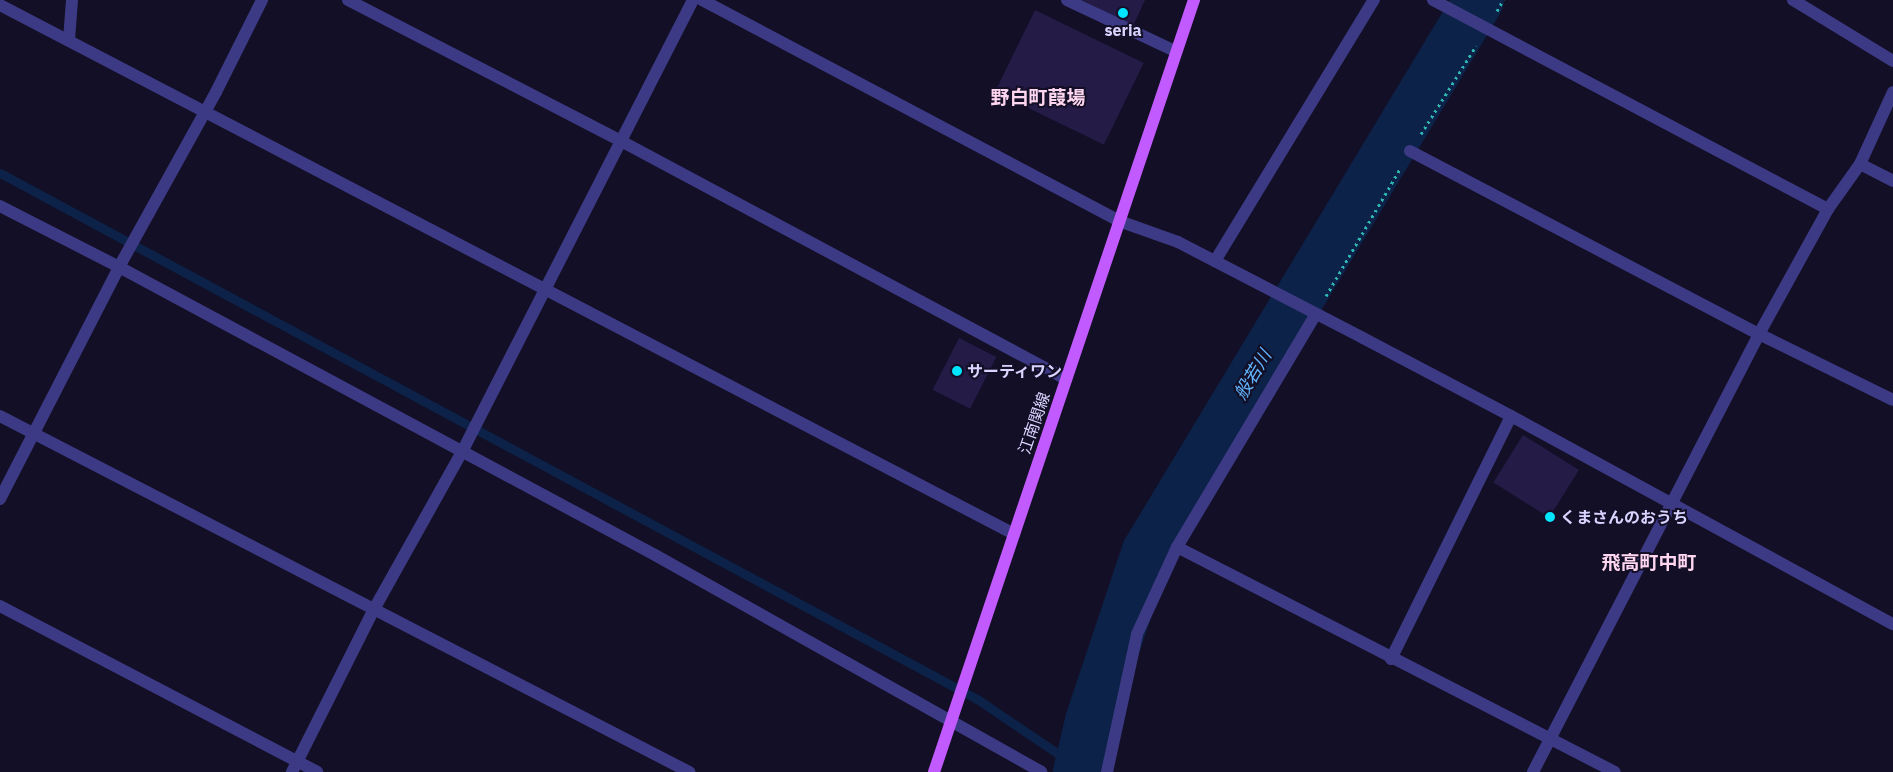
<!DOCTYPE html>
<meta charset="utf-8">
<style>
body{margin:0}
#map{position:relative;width:1893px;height:772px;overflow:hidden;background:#130f26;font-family:"IBM Plex Sans","Noto Sans JP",sans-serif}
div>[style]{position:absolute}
.stream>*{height:9px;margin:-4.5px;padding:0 4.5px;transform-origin:4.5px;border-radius:4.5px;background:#0c2248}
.river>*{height:50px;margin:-25px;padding:0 25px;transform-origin:25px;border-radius:25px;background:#0c2248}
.building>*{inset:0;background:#241b47;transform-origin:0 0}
.path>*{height:3px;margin-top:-1.5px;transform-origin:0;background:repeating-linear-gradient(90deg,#2fb8b0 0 2.5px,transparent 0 6.5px)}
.minor>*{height:12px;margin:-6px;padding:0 6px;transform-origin:6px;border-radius:6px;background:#3d3a85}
.tertiary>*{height:12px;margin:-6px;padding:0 6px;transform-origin:6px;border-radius:6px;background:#3d3a85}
.primary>*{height:12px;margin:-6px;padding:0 6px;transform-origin:6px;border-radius:6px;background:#c25bff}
.dots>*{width:14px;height:14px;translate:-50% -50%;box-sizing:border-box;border:2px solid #130f26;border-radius:50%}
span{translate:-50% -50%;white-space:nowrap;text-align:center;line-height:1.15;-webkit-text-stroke:4px #130f26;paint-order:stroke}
.poi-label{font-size:16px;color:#d9d4ff;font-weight:700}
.left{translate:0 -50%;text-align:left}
.street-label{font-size:16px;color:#d9d4ff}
.water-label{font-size:18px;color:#62b6ff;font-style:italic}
.quarter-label{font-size:19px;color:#ffd6f0;font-weight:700}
</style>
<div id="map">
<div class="stream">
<i style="left:0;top:173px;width:1110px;rotate:28.3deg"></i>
<i style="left:977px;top:699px;width:122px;rotate:34deg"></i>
</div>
<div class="river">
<i style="left:1078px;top:772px;width:52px;rotate:-76.8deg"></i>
<i style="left:1090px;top:721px;width:179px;rotate:-71.5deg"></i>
<i style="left:1147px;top:551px;width:643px;rotate:-58.93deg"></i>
</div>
<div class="building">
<i style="clip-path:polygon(1082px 0,1145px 0,1133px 26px)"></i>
<i style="left:1035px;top:10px;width:121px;height:91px;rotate:26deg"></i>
<i style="left:959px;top:338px;width:42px;height:58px;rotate:27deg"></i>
<i style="left:1523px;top:435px;width:66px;height:56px;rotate:32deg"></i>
</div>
<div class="path">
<i style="left:1497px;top:11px;width:13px;rotate:-61deg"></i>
<i style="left:1421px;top:134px;width:104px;rotate:-58deg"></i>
<i style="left:1326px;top:296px;width:149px;rotate:-59.8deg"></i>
</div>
<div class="minor">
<i style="left:348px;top:0;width:307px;rotate:27.3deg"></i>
<i style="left:621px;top:141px;width:505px;rotate:28.14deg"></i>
<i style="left:702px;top:0;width:472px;rotate:27.9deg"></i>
<i style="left:1119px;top:221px;width:63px;rotate:19.6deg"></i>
<i style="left:1178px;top:242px;width:208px;rotate:27.4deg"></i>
<i style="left:1363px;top:338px;width:167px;rotate:27.8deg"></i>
<i style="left:1511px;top:416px;width:435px;rotate:28.6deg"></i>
<i style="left:1067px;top:0;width:119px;rotate:25.3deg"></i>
<i style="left:1433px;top:0;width:447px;rotate:27.9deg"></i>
<i style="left:1793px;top:0;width:117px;rotate:31.4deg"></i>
<i style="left:0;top:5px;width:1144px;rotate:27.55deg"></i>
<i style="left:69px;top:40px;width:40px;rotate:-85.7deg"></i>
<i style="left:1410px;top:151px;width:394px;rotate:27.7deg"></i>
<i style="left:1759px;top:334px;width:149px;rotate:26.2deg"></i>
<i style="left:1860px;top:164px;width:37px;rotate:27deg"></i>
<i style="left:0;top:206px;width:134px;rotate:27.1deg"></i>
<i style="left:119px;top:267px;width:608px;rotate:28.25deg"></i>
<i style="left:655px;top:555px;width:443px;rotate:29.3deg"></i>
<i style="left:1215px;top:261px;width:306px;rotate:-58.7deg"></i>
<i style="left:0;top:416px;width:776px;rotate:27.32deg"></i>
<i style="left:0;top:499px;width:261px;rotate:-62.8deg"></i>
<i style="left:119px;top:267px;width:200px;rotate:-61deg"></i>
<i style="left:216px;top:92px;width:103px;rotate:-63.4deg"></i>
<i style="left:1177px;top:547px;width:492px;rotate:27.2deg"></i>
<i style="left:1391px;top:659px;width:271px;rotate:-63.7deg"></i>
<i style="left:292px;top:772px;width:180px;rotate:-63.3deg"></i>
<i style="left:373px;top:611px;width:184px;rotate:-60.8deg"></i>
<i style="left:463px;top:450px;width:505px;rotate:-62.93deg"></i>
<i style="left:1107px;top:772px;width:141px;rotate:-77.7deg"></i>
<i style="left:1137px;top:634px;width:96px;rotate:-65.3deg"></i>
<i style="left:1177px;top:547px;width:271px;rotate:-59.2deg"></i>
<i style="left:1533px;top:772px;width:493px;rotate:-62.7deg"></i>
<i style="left:1759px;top:334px;width:143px;rotate:-61.1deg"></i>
<i style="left:1828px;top:209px;width:55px;rotate:-54.6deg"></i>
<i style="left:1860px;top:164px;width:79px;rotate:-65.4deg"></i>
</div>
<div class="tertiary">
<i style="left:0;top:606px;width:358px;rotate:27.6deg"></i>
</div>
<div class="primary">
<i style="left:934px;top:772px;width:815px;rotate:-71.39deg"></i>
</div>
<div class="dots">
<i style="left:1123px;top:13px;background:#00e5ff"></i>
<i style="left:957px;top:371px;background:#00e5ff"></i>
<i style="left:1550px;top:517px;background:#00e5ff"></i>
</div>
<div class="poi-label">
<span style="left:1123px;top:30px">seria</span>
<span class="left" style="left:967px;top:371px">サーティワン</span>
<span class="left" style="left:1560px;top:517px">くまさんのおうち</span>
</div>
<div class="street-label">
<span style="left:1034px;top:423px;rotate:-71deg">江南関線</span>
</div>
<div class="water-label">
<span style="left:1253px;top:375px;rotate:-59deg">般若川</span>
</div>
<div class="quarter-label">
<span style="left:1038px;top:98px">野白町葭場</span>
<span style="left:1649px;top:563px">飛高町中町</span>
</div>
</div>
